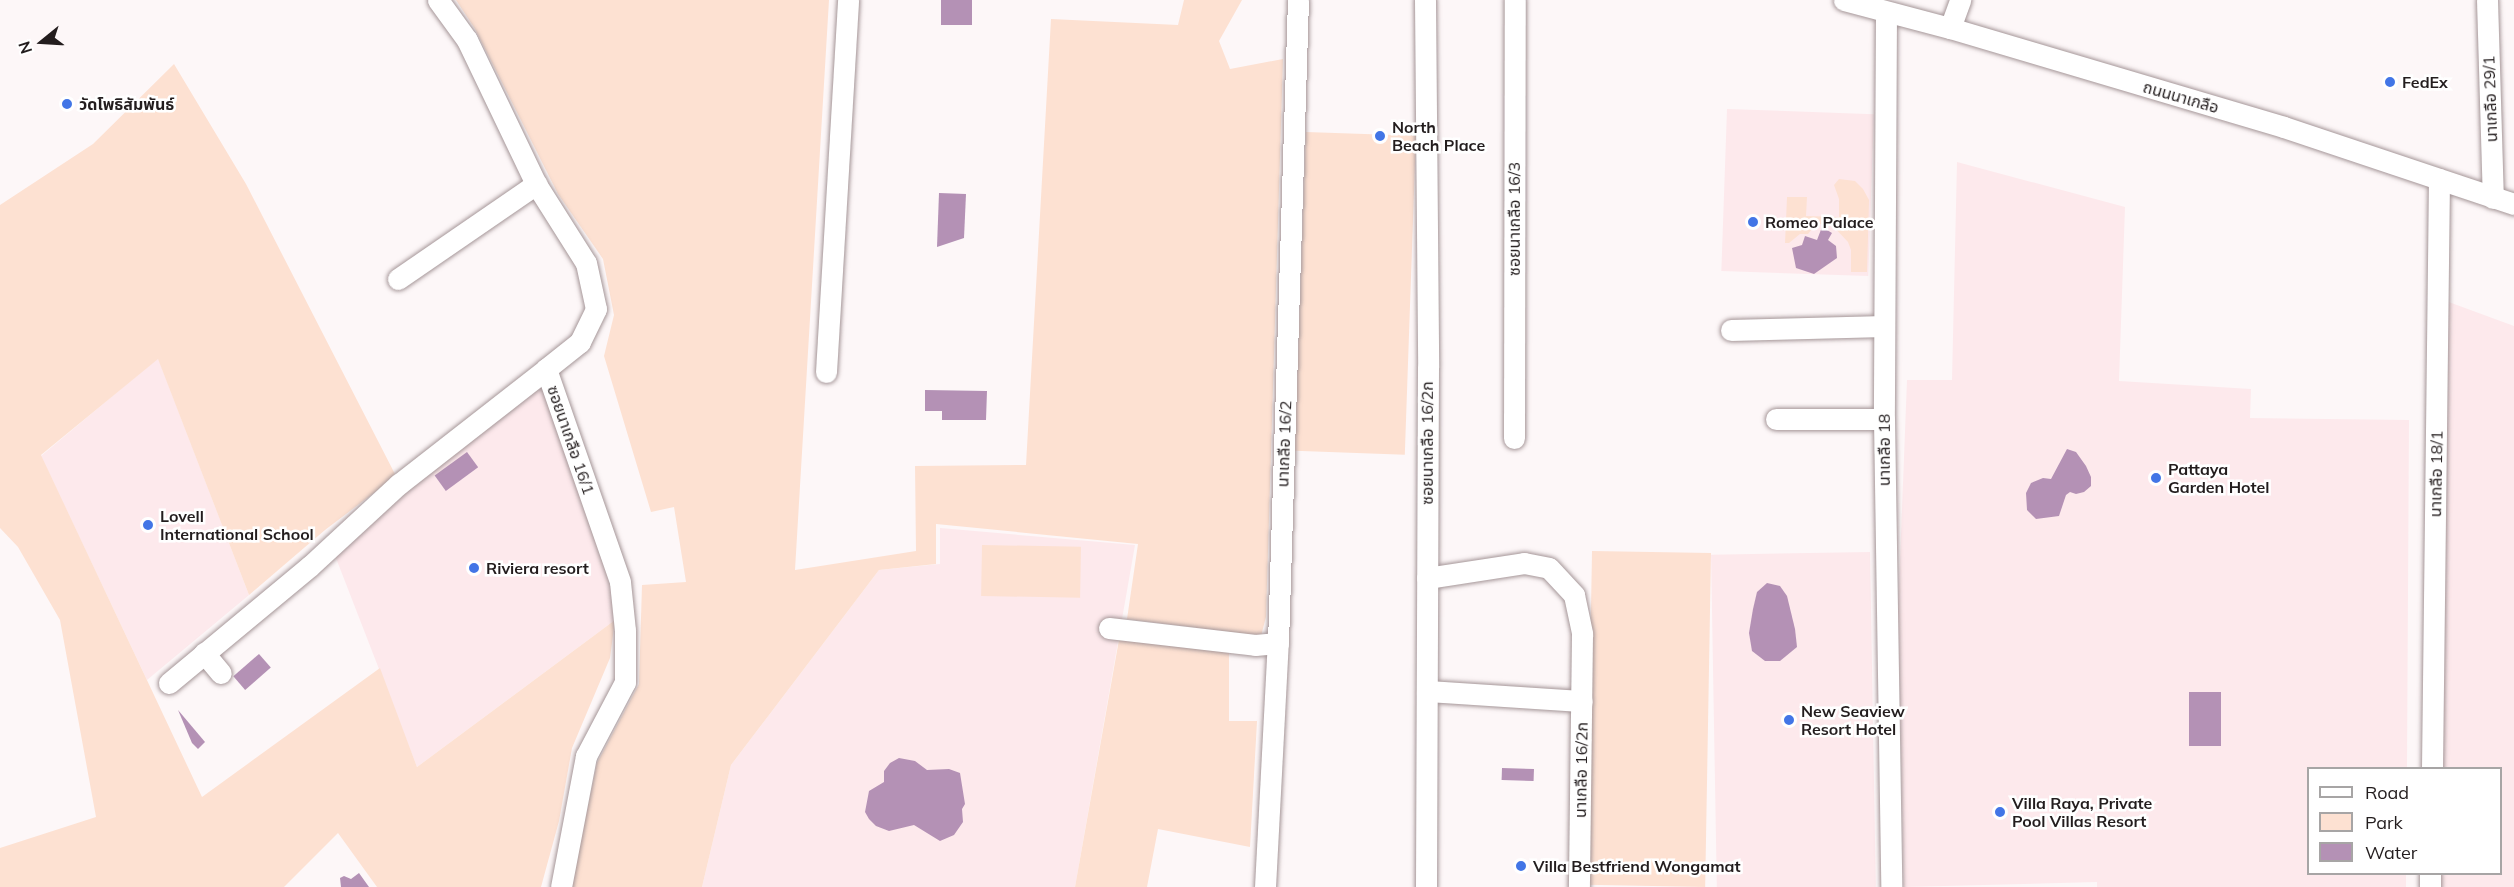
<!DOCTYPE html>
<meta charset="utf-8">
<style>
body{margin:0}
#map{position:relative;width:2514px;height:887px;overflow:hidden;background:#fdf7f8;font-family:Mulish,"Noto Sans Thai",sans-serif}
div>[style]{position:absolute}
.built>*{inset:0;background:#fde9ec;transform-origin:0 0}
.green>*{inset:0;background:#fde1d2;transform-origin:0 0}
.water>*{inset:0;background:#b491b5;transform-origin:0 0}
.roads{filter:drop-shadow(0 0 2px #a59698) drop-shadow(0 0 2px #a59698)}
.minor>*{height:21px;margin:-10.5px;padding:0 10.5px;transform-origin:10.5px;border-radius:10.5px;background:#fff}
.dots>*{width:16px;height:16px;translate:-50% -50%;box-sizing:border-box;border:3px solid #fff;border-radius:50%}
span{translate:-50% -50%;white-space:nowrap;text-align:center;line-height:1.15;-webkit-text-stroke:5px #fff;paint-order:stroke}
.poi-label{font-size:16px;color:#231d1e;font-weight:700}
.left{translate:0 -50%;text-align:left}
.street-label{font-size:16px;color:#231d1e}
.legend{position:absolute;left:2307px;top:767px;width:195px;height:108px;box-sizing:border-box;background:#fff;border:2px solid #a7a5a5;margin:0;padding:8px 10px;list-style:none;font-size:18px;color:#231d1e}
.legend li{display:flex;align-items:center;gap:12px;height:30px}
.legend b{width:30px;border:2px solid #a7a5a5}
.north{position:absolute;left:12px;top:12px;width:60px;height:60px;-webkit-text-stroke:4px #fff;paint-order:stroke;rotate:252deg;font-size:16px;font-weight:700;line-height:24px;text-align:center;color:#231d1e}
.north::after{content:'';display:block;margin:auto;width:21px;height:27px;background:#231d1e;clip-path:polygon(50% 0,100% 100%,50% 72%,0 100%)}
</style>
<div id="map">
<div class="built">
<i style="left:1727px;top:109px;width:147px;height:162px;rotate:2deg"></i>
<i style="clip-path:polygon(1957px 162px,2125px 207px,2119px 381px,2251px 389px,2250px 418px,2409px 420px,2407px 768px,2308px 768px,2308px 874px,2406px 874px,2406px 887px,2097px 887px,2097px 882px,1904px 887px,1898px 612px,1907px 380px,1952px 380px)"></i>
<i style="clip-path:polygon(2446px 301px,2514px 326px,2514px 887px,2440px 887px,2440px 874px,2500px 874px,2500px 768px,2441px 768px)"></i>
<i style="clip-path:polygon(158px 358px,249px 595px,147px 680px,41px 456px)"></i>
<i style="clip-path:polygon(543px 379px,614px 584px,615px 620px,417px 767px,334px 553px)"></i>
<i style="clip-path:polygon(940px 528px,1135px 545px,1075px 887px,702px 887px,731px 765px,879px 570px,940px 564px)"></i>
<i style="left:1870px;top:552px;width:335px;height:159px;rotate:89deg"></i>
</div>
<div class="green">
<i style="clip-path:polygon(456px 0,829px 0,795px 570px,916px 551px,915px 466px,1026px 465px,1051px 19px,1178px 25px,1184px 0,1242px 0,1219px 41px,1230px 69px,1283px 59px,1266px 617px,1261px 636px,1127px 619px,1138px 544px,936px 524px,936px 564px,879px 570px,731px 765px,702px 887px,571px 887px,597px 763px,639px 684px,642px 585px,686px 582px,674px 507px,651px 512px,604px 356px,614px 315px,603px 259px,558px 194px,475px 29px)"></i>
<i style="clip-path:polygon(174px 64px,246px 184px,396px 476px,325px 530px,249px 595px,158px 359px,41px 455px,202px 797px,380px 668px,417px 767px,615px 620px,610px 658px,572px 748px,559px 821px,541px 887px,377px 887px,338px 833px,284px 887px,0 887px,0 848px,96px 817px,60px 620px,18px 547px,0 528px,0 205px,93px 144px)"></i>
<i style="left:1306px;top:132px;width:110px;height:319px;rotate:2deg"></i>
<i style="clip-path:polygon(1839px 179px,1855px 181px,1863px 189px,1869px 200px,1867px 272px,1851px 272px,1851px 250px,1848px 242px,1831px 224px,1816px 224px,1808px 234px,1800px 234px,1789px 243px,1785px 243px,1787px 197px,1807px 197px,1806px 216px,1839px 217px,1839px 199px,1834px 185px)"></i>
<i style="left:982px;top:545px;width:99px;height:51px;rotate:1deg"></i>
<i style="left:1711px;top:553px;width:334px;height:119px;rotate:91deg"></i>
<i style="clip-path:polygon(1120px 634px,1229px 647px,1229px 721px,1257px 721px,1250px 847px,1158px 829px,1147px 887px,1075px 887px)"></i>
</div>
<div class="water">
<i style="left:941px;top:0;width:31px;height:25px"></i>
<i style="clip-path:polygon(939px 193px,966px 194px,964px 238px,937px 247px)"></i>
<i style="clip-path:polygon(1822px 227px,1832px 233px,1828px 240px,1836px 246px,1837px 258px,1814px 274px,1796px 268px,1792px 248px,1802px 245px,1805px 236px,1817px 240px)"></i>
<i style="clip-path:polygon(925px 390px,987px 391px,986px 420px,942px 420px,942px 411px,925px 411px)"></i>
<i style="clip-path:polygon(2067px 449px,2076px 452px,2086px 466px,2091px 477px,2091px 486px,2084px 492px,2076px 494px,2070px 492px,2066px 495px,2059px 516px,2036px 519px,2027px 510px,2026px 493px,2031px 483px,2043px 478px,2051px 479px)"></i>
<i style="left:467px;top:452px;width:19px;height:40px;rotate:54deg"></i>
<i style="clip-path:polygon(1767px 583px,1780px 586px,1787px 596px,1795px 629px,1797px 647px,1780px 661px,1765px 661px,1752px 651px,1749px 633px,1753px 609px,1757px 592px)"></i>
<i style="left:259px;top:654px;width:18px;height:34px;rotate:49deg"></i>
<i style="left:2189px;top:692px;width:32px;height:54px"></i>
<i style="clip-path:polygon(178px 710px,205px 742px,198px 749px,192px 743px)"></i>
<i style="clip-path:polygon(899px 758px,915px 761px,927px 770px,949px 769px,960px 773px,965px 804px,962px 809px,963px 822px,954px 835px,940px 841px,914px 825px,889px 831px,876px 826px,869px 819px,865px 812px,869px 791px,884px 782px,884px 771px,890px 763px)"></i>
<i style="left:1502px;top:768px;width:32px;height:12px;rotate:2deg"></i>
<i style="clip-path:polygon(359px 873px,369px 887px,341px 887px,340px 878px,344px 876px,351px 879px)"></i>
</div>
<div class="roads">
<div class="minor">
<i style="left:438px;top:0;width:49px;rotate:54.1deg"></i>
<i style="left:467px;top:40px;width:160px;rotate:64.4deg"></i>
<i style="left:536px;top:184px;width:93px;rotate:57.7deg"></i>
<i style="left:586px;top:263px;width:47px;rotate:77.7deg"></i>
<i style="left:596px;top:309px;width:37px;rotate:116deg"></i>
<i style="left:580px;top:342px;width:43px;rotate:141.5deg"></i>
<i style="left:546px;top:369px;width:225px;rotate:70.8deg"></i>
<i style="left:620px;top:582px;width:48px;rotate:84.1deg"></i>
<i style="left:625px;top:630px;width:52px;rotate:90deg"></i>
<i style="left:625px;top:682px;width:84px;rotate:117.8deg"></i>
<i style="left:586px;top:756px;width:133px;rotate:100.8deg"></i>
<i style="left:1425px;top:0;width:367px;rotate:89.5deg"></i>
<i style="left:1428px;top:367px;width:520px;rotate:90.22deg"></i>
<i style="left:1844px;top:0;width:110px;rotate:14.8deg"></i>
<i style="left:1950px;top:28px;width:348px;rotate:16.5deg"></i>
<i style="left:2284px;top:127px;width:243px;rotate:18.5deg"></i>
<i style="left:2487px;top:0;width:198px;rotate:88.3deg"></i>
<i style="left:1886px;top:12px;width:407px;rotate:90.3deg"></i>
<i style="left:1884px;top:419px;width:468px;rotate:89.1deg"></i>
<i style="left:1950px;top:28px;width:30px;rotate:-70deg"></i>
<i style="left:398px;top:279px;width:168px;rotate:-34.5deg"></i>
<i style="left:1731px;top:330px;width:153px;rotate:-1.5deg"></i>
<i style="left:826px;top:372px;width:373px;rotate:-86.6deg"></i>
<i style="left:1776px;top:419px;width:108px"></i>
<i style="left:1514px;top:438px;width:438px;rotate:-89.9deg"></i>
<i style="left:1427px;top:578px;width:98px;rotate:-8.8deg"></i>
<i style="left:1524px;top:563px;width:25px;rotate:11deg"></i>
<i style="left:1549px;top:568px;width:37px;rotate:47deg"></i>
<i style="left:1574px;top:595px;width:40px;rotate:78deg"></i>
<i style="left:1582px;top:634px;width:253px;rotate:90.7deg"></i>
<i style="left:1109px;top:628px;width:147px;rotate:6.6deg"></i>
<i style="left:1255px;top:645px;width:23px;rotate:-5deg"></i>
<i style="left:204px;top:653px;width:26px;rotate:50deg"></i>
<i style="left:169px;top:683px;width:183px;rotate:-39.7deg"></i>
<i style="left:310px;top:566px;width:121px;rotate:-42.7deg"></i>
<i style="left:399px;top:484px;width:187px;rotate:-38deg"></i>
<i style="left:1427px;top:691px;width:155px;rotate:3.7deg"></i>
<i style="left:2432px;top:768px;width:589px;rotate:-89.32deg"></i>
<i style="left:1265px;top:887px;width:244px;rotate:-87deg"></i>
<i style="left:1278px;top:643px;width:643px;rotate:-88.22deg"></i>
<i style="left:2430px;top:887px;width:13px;rotate:-90deg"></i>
</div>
</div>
<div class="dots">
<i style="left:2390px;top:82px;background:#4275e6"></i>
<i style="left:67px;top:104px;background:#4275e6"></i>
<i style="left:1380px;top:136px;background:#4275e6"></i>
<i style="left:1753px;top:222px;background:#4275e6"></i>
<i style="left:2156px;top:478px;background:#4275e6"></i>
<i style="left:148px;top:525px;background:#4275e6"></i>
<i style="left:474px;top:568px;background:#4275e6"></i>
<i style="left:1789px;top:720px;background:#4275e6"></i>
<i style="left:2000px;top:812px;background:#4275e6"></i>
<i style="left:1521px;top:866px;background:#4275e6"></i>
</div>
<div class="poi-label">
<span class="left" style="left:2402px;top:82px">FedEx</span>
<span class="left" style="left:79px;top:104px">วัดโพธิสัมพันธ์</span>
<span class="left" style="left:1392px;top:136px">North<br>Beach Place</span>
<span class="left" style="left:1765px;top:222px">Romeo Palace</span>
<span class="left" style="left:2168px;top:478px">Pattaya<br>Garden Hotel</span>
<span class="left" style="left:160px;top:525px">Lovell<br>International School</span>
<span class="left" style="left:486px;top:568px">Riviera resort</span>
<span class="left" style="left:1801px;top:720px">New Seaview<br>Resort Hotel</span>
<span class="left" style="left:2012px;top:812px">Villa Raya, Private<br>Pool Villas Resort</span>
<span class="left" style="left:1533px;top:866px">Villa Bestfriend Wongamat</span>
</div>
<div class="street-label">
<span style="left:2181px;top:97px;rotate:16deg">ถนนนาเกลือ</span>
<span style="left:2490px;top:99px;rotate:-92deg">นาเกลือ 29/1</span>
<span style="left:1514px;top:219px;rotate:-90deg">ซอยนาเกลือ 16/3</span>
<span style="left:571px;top:440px;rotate:71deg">ซอยนาเกลือ 16/1</span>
<span style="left:1427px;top:443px;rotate:-90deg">ซอยนาเกลือ 16/2ก</span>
<span style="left:1284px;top:444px;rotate:-88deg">นาเกลือ 16/2</span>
<span style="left:1884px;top:450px;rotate:-90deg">นาเกลือ 18</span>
<span style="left:2436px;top:474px;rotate:-89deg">นาเกลือ 18/1</span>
<span style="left:1581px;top:770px;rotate:-89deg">นาเกลือ 16/2ก</span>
</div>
<ul class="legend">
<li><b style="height:8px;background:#fff"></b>Road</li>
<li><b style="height:16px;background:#fde1d2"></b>Park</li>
<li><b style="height:16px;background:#b491b5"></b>Water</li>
</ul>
<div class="north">N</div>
</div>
